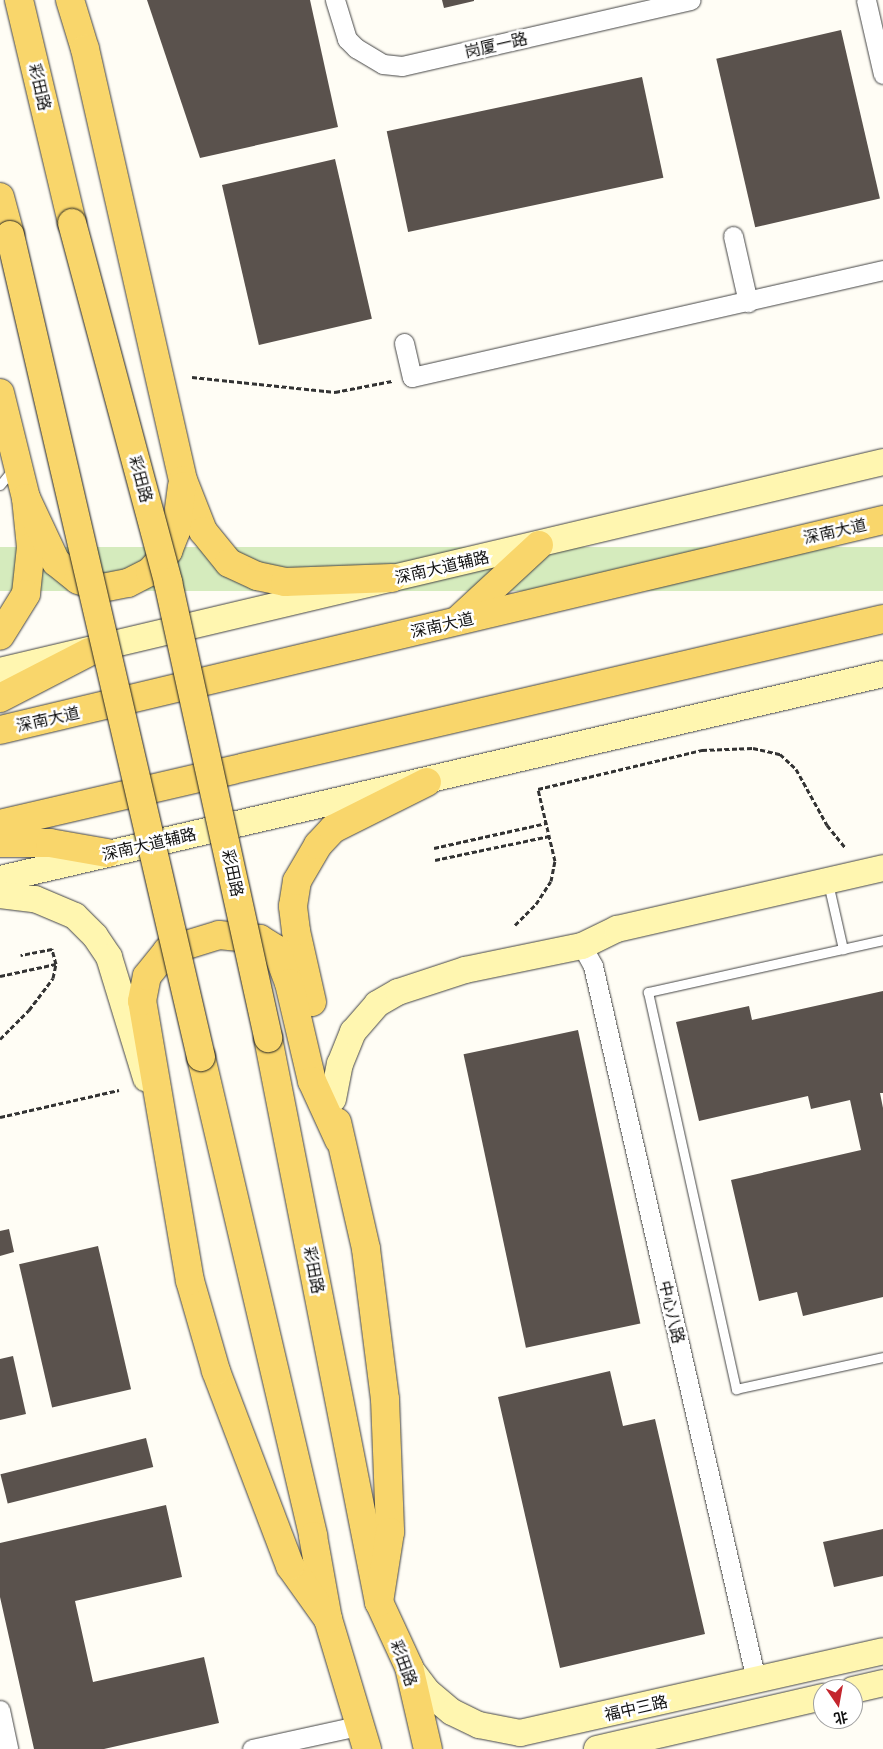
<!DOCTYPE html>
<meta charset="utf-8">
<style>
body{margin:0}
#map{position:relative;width:883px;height:1749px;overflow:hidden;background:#fffdf5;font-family:"Playfair Display","Noto Sans SC",serif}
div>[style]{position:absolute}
.green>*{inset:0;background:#d5ebbd;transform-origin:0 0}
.building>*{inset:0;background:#5a524d;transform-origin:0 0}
.path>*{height:3px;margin-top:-1.5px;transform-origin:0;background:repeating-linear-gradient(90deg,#333 0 5px,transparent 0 7.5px)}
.roads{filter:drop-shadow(0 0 1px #444) drop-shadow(0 0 1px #444)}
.lane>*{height:9px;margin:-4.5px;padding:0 4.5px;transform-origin:4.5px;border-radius:4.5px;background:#fff}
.street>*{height:19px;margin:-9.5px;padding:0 9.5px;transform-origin:9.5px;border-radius:9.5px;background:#fff}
.secondary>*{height:26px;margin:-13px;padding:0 13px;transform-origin:13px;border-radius:13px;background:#fff6b0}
.primary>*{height:28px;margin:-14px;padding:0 14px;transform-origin:14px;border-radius:14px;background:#f9d66b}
.bridges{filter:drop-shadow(0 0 1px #222) drop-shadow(0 0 1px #222)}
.primary-bridge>*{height:28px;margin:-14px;padding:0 14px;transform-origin:14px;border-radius:14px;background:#f9d66b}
span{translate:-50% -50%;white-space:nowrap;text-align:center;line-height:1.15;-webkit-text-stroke:5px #fff;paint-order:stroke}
.street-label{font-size:16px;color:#111}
.north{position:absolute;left:813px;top:1679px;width:50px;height:50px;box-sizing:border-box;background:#fff;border:1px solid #a0a0a0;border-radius:50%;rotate:168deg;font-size:14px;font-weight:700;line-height:20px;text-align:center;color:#111}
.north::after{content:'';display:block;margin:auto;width:18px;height:22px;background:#c4262e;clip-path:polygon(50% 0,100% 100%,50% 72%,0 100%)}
</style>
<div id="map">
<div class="green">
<i style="left:883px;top:547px;width:44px;height:907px;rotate:90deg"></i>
</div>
<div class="building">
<i style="clip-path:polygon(147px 0,310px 0,338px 127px,200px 158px)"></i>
<i style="clip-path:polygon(442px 0,474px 0,474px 1px,444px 8px)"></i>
<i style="left:841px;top:30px;width:173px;height:128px;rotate:77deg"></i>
<i style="left:642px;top:77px;width:103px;height:261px;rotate:78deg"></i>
<i style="left:335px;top:159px;width:164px;height:116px;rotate:77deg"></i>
<i style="clip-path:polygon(883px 991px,883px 1093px,880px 1093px,883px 1108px,883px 1297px,803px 1316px,797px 1292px,759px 1301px,731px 1180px,861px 1150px,850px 1100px,811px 1109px,808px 1096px,699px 1121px,676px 1022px,749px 1006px,752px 1020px)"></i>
<i style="left:578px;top:1030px;width:300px;height:117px;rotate:78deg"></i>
<i style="clip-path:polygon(9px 1229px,14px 1252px,0 1256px,0 1231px)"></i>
<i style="left:98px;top:1246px;width:147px;height:81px;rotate:77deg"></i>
<i style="clip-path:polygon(13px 1356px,26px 1414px,0 1420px,0 1359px)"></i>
<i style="clip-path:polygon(610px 1371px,623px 1426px,655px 1419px,705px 1634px,560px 1668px,498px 1397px)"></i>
<i style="left:146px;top:1438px;width:30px;height:150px;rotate:76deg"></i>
<i style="clip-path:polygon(166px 1505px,182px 1577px,75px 1601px,93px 1682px,204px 1657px,219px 1723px,104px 1749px,34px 1749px,0 1597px,0 1543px)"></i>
<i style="clip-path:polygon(883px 1529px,883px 1576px,834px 1587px,823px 1542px)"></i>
</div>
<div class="path">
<i style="left:192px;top:377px;width:144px;rotate:6deg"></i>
<i style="left:335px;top:392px;width:58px;rotate:-10.9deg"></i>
<i style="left:434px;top:848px;width:116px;rotate:-12.5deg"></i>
<i style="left:435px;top:860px;width:117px;rotate:-11.8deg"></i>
<i style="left:515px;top:925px;width:30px;rotate:-45deg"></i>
<i style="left:536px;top:904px;width:27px;rotate:-57deg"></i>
<i style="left:551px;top:881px;width:20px;rotate:-79deg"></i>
<i style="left:555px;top:861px;width:74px;rotate:-103.3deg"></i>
<i style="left:538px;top:789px;width:169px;rotate:-13.4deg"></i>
<i style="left:702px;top:750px;width:51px;rotate:-2.2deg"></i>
<i style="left:753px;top:748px;width:28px;rotate:13deg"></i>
<i style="left:780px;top:754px;width:22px;rotate:43deg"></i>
<i style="left:796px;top:769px;width:64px;rotate:61deg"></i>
<i style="left:827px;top:825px;width:28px;rotate:51deg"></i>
<i style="left:0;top:976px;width:57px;rotate:-12.1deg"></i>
<i style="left:0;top:1039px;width:41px;rotate:-45deg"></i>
<i style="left:29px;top:1010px;width:40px;rotate:-53deg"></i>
<i style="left:53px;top:978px;width:14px;rotate:-78deg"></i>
<i style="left:56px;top:964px;width:16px;rotate:-105deg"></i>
<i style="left:52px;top:949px;width:32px;rotate:169deg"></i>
<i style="left:0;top:1117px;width:122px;rotate:-12.8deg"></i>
</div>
<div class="roads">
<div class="lane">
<i style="left:0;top:485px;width:21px;rotate:-51deg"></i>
<i style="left:828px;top:883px;width:68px;rotate:77.2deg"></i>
<i style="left:883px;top:940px;width:241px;rotate:167.5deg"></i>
<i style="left:648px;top:992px;width:407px;rotate:77.5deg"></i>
<i style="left:736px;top:1389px;width:150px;rotate:-12.3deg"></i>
</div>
<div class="street">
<i style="left:335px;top:0;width:41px;rotate:72.9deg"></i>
<i style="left:347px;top:39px;width:13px;rotate:45deg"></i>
<i style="left:356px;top:48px;width:31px;rotate:31deg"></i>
<i style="left:383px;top:64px;width:19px;rotate:6deg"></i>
<i style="left:402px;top:66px;width:296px;rotate:-12.9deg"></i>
<i style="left:866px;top:0;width:76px;rotate:77.1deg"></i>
<i style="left:733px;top:236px;width:68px;rotate:77.2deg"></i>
<i style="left:404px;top:343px;width:35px;rotate:77deg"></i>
<i style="left:412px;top:377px;width:483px;rotate:-12.8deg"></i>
<i style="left:582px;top:946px;width:23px;rotate:61deg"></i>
<i style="left:593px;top:966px;width:732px;rotate:77.14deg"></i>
<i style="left:0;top:1710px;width:40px;rotate:78deg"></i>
<i style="left:252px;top:1749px;width:113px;rotate:-12.3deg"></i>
</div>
<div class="secondary">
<i style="left:0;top:671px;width:907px;rotate:-13.32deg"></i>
<i style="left:0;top:879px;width:906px;rotate:-13.07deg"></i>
<i style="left:0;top:895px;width:35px;rotate:7deg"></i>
<i style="left:35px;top:899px;width:43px;rotate:23deg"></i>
<i style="left:75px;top:916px;width:28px;rotate:45deg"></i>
<i style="left:95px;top:936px;width:25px;rotate:56deg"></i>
<i style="left:109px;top:957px;width:127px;rotate:73deg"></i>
<i style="left:333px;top:1099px;width:36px;rotate:-79deg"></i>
<i style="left:340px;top:1064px;width:35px;rotate:-68deg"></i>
<i style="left:353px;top:1032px;width:37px;rotate:-49deg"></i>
<i style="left:377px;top:1004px;width:24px;rotate:-30deg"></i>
<i style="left:398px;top:992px;width:71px;rotate:-18.2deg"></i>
<i style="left:465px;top:970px;width:119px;rotate:-11.6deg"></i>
<i style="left:582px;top:946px;width:39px;rotate:-26deg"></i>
<i style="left:617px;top:929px;width:273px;rotate:-12.9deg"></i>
<i style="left:409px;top:1667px;width:31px;rotate:53deg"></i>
<i style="left:428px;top:1692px;width:31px;rotate:40deg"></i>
<i style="left:452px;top:1712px;width:30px;rotate:26deg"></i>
<i style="left:479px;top:1725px;width:42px;rotate:11deg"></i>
<i style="left:520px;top:1733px;width:372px;rotate:-12.7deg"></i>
<i style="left:853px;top:1690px;width:31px;rotate:-13deg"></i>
<i style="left:597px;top:1749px;width:232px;rotate:-13deg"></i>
</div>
<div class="primary">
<i style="left:19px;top:0;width:229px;rotate:76.6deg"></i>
<i style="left:70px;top:0;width:51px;rotate:73deg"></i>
<i style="left:85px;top:49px;width:442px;rotate:77.2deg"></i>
<i style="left:183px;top:480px;width:55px;rotate:68.6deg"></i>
<i style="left:203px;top:531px;width:41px;rotate:50.9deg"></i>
<i style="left:229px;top:563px;width:31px;rotate:25deg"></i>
<i style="left:257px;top:576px;width:29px;rotate:12deg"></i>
<i style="left:285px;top:582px;width:107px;rotate:-2.1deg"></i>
<i style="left:0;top:197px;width:39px;rotate:75deg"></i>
<i style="left:0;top:393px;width:108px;rotate:76.1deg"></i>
<i style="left:26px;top:498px;width:49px;rotate:84.2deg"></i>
<i style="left:31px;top:547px;width:47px;rotate:96.1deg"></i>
<i style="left:26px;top:594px;width:49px;rotate:121.8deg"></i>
<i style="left:26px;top:498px;width:71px;rotate:64.9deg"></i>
<i style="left:56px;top:562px;width:28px;rotate:39deg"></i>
<i style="left:78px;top:580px;width:25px;rotate:18deg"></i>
<i style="left:102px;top:588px;width:26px;rotate:-11deg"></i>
<i style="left:128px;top:583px;width:25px;rotate:-27deg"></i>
<i style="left:150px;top:572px;width:28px;rotate:-49deg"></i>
<i style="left:168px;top:551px;width:22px;rotate:-68deg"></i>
<i style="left:176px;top:531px;width:45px;rotate:-82.4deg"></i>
<i style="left:459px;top:619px;width:109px;rotate:-42.8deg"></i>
<i style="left:0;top:698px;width:100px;rotate:-27.3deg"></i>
<i style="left:0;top:730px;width:908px;rotate:-13.38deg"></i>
<i style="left:0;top:824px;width:906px;rotate:-13.07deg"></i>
<i style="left:0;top:843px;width:50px"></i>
<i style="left:50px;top:843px;width:58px;rotate:10deg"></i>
<i style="left:312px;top:1002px;width:73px;rotate:-102.7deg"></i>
<i style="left:296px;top:931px;width:25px;rotate:-97deg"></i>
<i style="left:293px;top:906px;width:25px;rotate:-81deg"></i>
<i style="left:297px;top:881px;width:42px;rotate:-59.7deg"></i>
<i style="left:318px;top:845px;width:22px;rotate:-47deg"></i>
<i style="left:333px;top:829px;width:105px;rotate:-26.6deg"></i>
<i style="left:268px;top:1038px;width:575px;rotate:78.87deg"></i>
<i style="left:379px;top:1602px;width:72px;rotate:65.2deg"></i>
<i style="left:409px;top:1667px;width:84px;rotate:77deg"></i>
<i style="left:201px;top:1057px;width:492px;rotate:76.8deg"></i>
<i style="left:313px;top:1536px;width:84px;rotate:79.8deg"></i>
<i style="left:328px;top:1619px;width:136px;rotate:73.3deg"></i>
<i style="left:337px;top:1122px;width:130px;rotate:77.1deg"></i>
<i style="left:366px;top:1249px;width:151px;rotate:82.8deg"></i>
<i style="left:385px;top:1399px;width:133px;rotate:87.8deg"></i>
<i style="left:390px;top:1532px;width:71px;rotate:98.9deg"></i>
<i style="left:328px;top:1619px;width:65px;rotate:-125.6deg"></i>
<i style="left:290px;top:1566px;width:209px;rotate:-110.8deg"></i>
<i style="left:216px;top:1371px;width:94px;rotate:-106.1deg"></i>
<i style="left:190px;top:1281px;width:284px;rotate:-99.7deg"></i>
<i style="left:142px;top:1001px;width:25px;rotate:-79deg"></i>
<i style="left:147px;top:976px;width:32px;rotate:-51deg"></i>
<i style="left:167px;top:951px;width:54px;rotate:-17.1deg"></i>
<i style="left:219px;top:935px;width:41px;rotate:5.6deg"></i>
<i style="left:260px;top:939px;width:19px;rotate:32deg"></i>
<i style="left:276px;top:949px;width:36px;rotate:69deg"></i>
<i style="left:289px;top:983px;width:101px;rotate:76.8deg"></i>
<i style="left:312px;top:1081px;width:65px;rotate:65.4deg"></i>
</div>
</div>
<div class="bridges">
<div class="primary-bridge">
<i style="left:72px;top:223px;width:372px;rotate:75deg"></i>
<i style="left:168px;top:582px;width:467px;rotate:77.6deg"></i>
<i style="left:10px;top:235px;width:844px;rotate:76.92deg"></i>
</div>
</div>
<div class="street-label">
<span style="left:496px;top:45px;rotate:-13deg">岗厦一路</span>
<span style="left:40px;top:87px;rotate:77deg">彩田路</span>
<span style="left:141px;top:479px;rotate:75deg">彩田路</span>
<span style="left:835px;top:531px;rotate:-13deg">深南大道</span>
<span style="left:442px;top:567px;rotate:-13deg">深南大道辅路</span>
<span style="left:442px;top:625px;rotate:-13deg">深南大道</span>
<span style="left:48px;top:719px;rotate:-13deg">深南大道</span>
<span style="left:149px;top:844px;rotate:-13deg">深南大道辅路</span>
<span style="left:233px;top:873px;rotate:78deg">彩田路</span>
<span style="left:314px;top:1270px;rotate:79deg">彩田路</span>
<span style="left:672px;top:1312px;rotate:77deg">中心八路</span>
<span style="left:404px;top:1663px;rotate:70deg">彩田路</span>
<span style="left:636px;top:1708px;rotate:-13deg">福中三路</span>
</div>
<div class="north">北</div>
</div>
